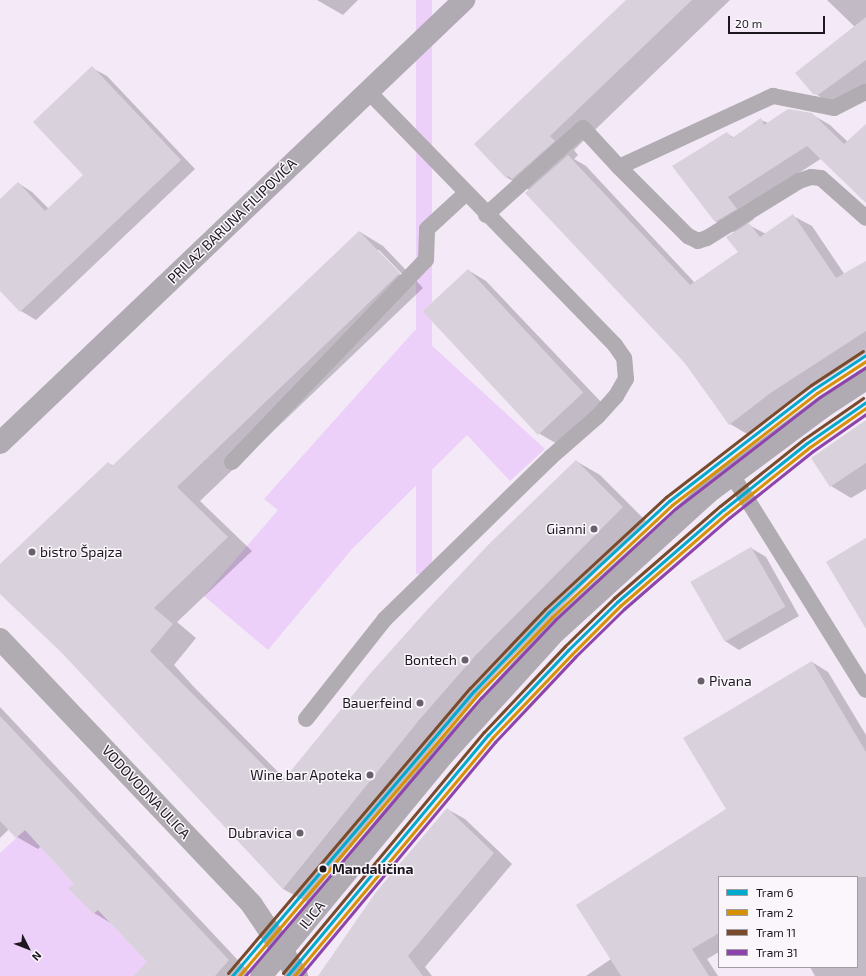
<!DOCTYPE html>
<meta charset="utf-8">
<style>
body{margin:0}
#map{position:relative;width:866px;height:976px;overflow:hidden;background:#f3e9f7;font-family:"Exo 2",sans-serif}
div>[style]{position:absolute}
.green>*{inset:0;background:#edd0f9;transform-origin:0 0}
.shadow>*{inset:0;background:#0003}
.building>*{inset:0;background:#d9d1dc;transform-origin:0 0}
.lane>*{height:16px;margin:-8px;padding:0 8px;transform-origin:8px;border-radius:8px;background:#b0acb1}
.street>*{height:22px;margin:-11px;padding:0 11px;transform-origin:11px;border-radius:11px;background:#b0acb1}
.secondary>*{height:22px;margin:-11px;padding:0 11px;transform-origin:11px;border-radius:11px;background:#b0aab3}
.tram-1>*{height:3px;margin:-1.5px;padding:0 1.5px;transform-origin:1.5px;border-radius:1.5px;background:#00a9ce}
.tram-2>*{height:3px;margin:-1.5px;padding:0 1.5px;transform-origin:1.5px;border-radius:1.5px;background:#d69105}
.tram-3>*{height:3px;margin:-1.5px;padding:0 1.5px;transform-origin:1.5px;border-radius:1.5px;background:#7a4b2a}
.tram-4>*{height:3px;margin:-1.5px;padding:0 1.5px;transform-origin:1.5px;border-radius:1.5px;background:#8e44ad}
.dots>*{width:11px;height:11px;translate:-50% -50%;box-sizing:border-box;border:2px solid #faf6fc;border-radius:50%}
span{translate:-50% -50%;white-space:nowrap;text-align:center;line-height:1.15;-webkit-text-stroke:3px #faf6fc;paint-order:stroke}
.street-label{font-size:14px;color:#1d1720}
.poi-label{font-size:14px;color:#1d1720}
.right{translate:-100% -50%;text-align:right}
.left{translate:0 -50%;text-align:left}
.stop-label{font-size:14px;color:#1d1720;font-weight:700}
.legend{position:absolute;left:718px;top:876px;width:140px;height:92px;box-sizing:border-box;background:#faf6fc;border:1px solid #a29da4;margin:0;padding:5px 7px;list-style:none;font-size:12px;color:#1d1720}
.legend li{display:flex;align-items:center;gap:8px;height:20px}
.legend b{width:20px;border:1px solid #a29da4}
.north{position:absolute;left:8px;top:928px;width:40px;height:40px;-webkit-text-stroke:3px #faf6fc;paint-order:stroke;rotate:132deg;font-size:11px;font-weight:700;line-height:16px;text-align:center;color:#1d1720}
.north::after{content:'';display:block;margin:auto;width:14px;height:18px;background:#1d1720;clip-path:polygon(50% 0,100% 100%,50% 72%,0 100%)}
.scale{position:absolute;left:728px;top:16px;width:97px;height:18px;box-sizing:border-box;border:2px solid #1d1720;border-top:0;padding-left:5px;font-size:12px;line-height:14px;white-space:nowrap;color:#1d1720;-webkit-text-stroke:3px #faf6fc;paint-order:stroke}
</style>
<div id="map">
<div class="green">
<i style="left:416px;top:0;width:16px;height:574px"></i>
<i style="clip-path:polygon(415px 330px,545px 449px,510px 481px,467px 435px,352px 549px,268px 650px,204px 596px,278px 510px,264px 499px)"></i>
<i style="clip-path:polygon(25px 830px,74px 884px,69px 888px,93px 914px,98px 910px,147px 962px,133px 976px,0 976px,0 853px)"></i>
</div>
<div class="shadow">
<i style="clip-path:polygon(317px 0,358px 0,343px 15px)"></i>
<i style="clip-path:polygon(627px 0,730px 0,574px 150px,578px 155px,574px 159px,586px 166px,695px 283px,740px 252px,735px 233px,715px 221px,727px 133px,734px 138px,761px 120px,768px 123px,811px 114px,830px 125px,848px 142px,866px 125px,866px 199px,822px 158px,745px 208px,754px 219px,747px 224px,766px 234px,793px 216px,812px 226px,845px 275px,866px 263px,866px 353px,787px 404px,749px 435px,730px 424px,685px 363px,529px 190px,506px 177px)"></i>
<i style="clip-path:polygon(827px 0,866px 0,866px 89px,837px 107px,814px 93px,855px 27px)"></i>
<i style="clip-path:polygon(92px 68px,107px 76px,195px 169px,36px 320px,21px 311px,0 290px,0 200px,18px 183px,32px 192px,49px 209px,85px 175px)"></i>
<i style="clip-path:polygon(evenodd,360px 232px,383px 246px,423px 288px,200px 501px,252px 551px,177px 622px,196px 638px,174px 665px,193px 686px,285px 779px,576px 461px,600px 475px,646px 521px,499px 670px,444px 732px,307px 902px,283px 889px,62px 651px,0 576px,0 565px,108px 463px,114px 466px,360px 232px,376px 250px,379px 250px,404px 276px,403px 278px,376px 250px)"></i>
<i style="clip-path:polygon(468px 270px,486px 281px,602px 403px,559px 445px,540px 434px)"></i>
<i style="clip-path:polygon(866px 423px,866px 489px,851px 498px,831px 486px)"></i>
<i style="clip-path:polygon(751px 548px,766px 557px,799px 616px,739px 650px,725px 641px)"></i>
<i style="clip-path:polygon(812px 662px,828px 672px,866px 735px,866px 976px,815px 976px,810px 967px,857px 967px,857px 877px,719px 877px,719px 952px,707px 959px,718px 976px,586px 976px,611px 959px,727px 809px)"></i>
<i style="clip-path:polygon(0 707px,250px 973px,247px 976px,134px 976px,148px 961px,114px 925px,94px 913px,75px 884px,41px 846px,38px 849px,17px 837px,9px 829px,0 838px)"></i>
<i style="clip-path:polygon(447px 809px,465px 819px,512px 864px,425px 967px,432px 976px,330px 976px)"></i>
</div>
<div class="building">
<i style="clip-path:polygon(626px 0,692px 0,550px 136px,555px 141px,512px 179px,508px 176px,506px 178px,474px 144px)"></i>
<i style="clip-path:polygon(866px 17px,866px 60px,818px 95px,813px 94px,795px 73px)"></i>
<i style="clip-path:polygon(92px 66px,181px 160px,20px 312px,0 291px,0 199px,18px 182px,45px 211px,83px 175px,33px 122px)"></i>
<i style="clip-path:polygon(788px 109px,812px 113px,844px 144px,866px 124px,866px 203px,807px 146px,728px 197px,737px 209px,715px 222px,672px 166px,727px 132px,732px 138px,761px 118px,764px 125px)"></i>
<i style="clip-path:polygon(568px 155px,690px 285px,738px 252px,726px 237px,749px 223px,760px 237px,793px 214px,836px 278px,866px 261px,866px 331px,769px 394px,729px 425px,685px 363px,525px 193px)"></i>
<i style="clip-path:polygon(359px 231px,400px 273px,177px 487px,228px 537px,154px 608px,173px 624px,150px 651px,281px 783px,369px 675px,427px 610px,489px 544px,576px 460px,623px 507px,475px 656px,420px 719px,283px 889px,61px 652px,0 594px,0 564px,108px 462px,112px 466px)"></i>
<i style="left:468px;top:269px;width:169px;height:62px;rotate:47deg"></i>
<i style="clip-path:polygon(866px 420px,866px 463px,830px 487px,811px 458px)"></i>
<i style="clip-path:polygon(866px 538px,866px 629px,826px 562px)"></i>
<i style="left:751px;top:547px;width:69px;height:70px;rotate:60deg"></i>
<i style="clip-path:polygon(812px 661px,866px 752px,866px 877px,719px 877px,719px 933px,692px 949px,709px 976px,621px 976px,576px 905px,726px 809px,683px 738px)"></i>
<i style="clip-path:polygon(0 716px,229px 960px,215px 976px,133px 976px,147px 962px,98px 910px,93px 914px,68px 888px,74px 884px,25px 830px,16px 838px,0 821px)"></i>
<i style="clip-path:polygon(447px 808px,494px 853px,408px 956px,423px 976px,318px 976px,376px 892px)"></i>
</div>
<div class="lane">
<i style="left:619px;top:167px;width:98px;rotate:45deg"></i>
<i style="left:688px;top:236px;width:11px;rotate:27deg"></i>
<i style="left:698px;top:241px;width:9px;rotate:-18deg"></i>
<i style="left:707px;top:238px;width:108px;rotate:-31.8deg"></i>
<i style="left:799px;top:181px;width:13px;rotate:-18deg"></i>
<i style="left:811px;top:177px;width:10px;rotate:6deg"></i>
<i style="left:821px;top:178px;width:60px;rotate:41.6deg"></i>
<i style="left:486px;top:215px;width:130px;rotate:-41.9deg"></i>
<i style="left:583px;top:128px;width:53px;rotate:47.3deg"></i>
<i style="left:619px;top:167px;width:170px;rotate:-24.8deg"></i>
<i style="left:773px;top:96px;width:62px;rotate:11.1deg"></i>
<i style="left:834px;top:108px;width:36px;rotate:-27deg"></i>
<i style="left:232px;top:462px;width:280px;rotate:-46.2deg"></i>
<i style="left:426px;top:260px;width:31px;rotate:-88deg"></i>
<i style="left:427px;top:229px;width:53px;rotate:-42.7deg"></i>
<i style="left:732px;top:475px;width:253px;rotate:58.1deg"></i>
<i style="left:306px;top:719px;width:127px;rotate:-51.7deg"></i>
<i style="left:385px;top:619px;width:232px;rotate:-44.3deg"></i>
<i style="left:551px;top:457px;width:62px;rotate:-41.1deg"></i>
<i style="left:598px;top:416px;width:27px;rotate:-48deg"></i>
<i style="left:616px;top:396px;width:20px;rotate:-60deg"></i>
<i style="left:626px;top:379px;width:21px;rotate:-95deg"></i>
<i style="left:624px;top:358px;width:16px;rotate:-125deg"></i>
<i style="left:615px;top:345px;width:354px;rotate:-134.2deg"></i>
</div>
<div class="street">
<i style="left:0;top:639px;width:366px;rotate:46.5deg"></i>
<i style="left:252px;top:905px;width:55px;rotate:56deg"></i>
</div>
<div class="secondary">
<i style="left:0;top:443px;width:642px;rotate:-43.67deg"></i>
<i style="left:283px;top:951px;width:29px;rotate:61deg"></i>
<i style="left:261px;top:976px;width:288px;rotate:-50.5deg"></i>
<i style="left:444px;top:754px;width:165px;rotate:-47.7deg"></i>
<i style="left:555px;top:632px;width:208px;rotate:-42.3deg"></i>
<i style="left:709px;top:492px;width:142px;rotate:-36.7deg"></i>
<i style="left:823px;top:407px;width:51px;rotate:-33.1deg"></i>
</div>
<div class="tram-1">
<i style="left:232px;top:976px;width:374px;rotate:-49.7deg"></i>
<i style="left:474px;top:691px;width:108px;rotate:-46.5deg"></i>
<i style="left:548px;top:613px;width:165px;rotate:-42.8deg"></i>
<i style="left:669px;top:501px;width:183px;rotate:-37.7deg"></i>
<i style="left:814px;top:389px;width:62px;rotate:-33.2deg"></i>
<i style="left:287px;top:976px;width:314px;rotate:-50.2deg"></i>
<i style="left:488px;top:735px;width:117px;rotate:-46.7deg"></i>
<i style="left:568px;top:650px;width:69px;rotate:-44.4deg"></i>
<i style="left:617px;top:602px;width:140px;rotate:-41deg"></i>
<i style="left:723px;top:510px;width:107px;rotate:-38.6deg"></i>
<i style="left:807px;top:443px;width:72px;rotate:-34.8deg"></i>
</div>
<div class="tram-2">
<i style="left:239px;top:976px;width:370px;rotate:-49.7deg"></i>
<i style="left:478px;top:694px;width:107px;rotate:-46.1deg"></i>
<i style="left:552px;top:617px;width:164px;rotate:-43deg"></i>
<i style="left:672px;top:505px;width:183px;rotate:-37.7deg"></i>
<i style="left:817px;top:393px;width:59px;rotate:-33.1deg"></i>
<i style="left:294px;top:976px;width:310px;rotate:-50.2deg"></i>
<i style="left:492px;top:738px;width:116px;rotate:-46.4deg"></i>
<i style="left:572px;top:654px;width:68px;rotate:-45deg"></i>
<i style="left:620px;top:606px;width:140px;rotate:-41deg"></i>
<i style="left:726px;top:514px;width:107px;rotate:-38.6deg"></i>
<i style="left:810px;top:447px;width:68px;rotate:-34.9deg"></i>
</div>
<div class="tram-3">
<i style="left:228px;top:973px;width:374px;rotate:-49.7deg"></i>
<i style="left:470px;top:688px;width:109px;rotate:-46.5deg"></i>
<i style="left:545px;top:609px;width:165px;rotate:-42.8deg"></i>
<i style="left:666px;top:497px;width:183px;rotate:-37.7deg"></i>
<i style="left:811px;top:385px;width:62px;rotate:-33.2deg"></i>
<i style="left:283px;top:973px;width:314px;rotate:-50.2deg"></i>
<i style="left:484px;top:732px;width:118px;rotate:-46.7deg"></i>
<i style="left:565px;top:646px;width:69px;rotate:-44.4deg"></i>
<i style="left:614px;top:598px;width:140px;rotate:-41deg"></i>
<i style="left:720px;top:506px;width:107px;rotate:-38.6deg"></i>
<i style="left:804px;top:439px;width:72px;rotate:-34.8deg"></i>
</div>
<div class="tram-4">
<i style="left:245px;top:976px;width:365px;rotate:-49.7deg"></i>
<i style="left:481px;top:698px;width:108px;rotate:-46.5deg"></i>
<i style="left:555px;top:620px;width:163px;rotate:-42.8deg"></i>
<i style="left:675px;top:509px;width:183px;rotate:-37.7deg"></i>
<i style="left:820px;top:397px;width:55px;rotate:-33.1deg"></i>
<i style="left:300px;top:976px;width:305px;rotate:-50.2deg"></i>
<i style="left:495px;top:742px;width:117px;rotate:-46.7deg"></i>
<i style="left:575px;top:657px;width:69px;rotate:-44.4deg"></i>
<i style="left:624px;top:609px;width:139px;rotate:-40.9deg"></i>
<i style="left:729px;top:518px;width:107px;rotate:-38.6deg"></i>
<i style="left:813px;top:451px;width:65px;rotate:-34.9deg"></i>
</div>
<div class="dots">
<i style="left:594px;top:529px;background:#68606b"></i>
<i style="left:32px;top:552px;background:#68606b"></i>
<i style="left:465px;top:660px;background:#68606b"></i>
<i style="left:701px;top:681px;background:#68606b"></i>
<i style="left:420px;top:703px;background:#68606b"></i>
<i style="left:370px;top:775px;background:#68606b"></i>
<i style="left:300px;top:833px;background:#68606b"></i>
<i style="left:323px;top:869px;background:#1d1720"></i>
</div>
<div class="street-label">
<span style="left:232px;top:221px;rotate:-44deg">PRILAZ BARUNA FILIPOVIĆA</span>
<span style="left:146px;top:792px;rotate:47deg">VODOVODNA ULICA</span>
<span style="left:312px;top:915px;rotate:-51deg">ILICA</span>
</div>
<div class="poi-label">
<span class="right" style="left:586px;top:529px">Gianni</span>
<span class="left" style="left:40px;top:552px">bistro Špajza</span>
<span class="right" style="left:457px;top:660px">Bontech</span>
<span class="left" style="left:709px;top:681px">Pivana</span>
<span class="right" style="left:412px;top:703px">Bauerfeind</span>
<span class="right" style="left:362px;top:775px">Wine bar Apoteka</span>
<span class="right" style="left:292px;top:833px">Dubravica</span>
</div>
<div class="stop-label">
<span class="left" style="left:332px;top:869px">Mandaličina</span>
</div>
<ul class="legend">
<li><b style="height:5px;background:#00a9ce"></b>Tram 6</li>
<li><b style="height:5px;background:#d69105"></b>Tram 2</li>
<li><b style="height:5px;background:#7a4b2a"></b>Tram 11</li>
<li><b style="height:5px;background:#8e44ad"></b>Tram 31</li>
</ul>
<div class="north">N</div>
<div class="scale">20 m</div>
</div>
